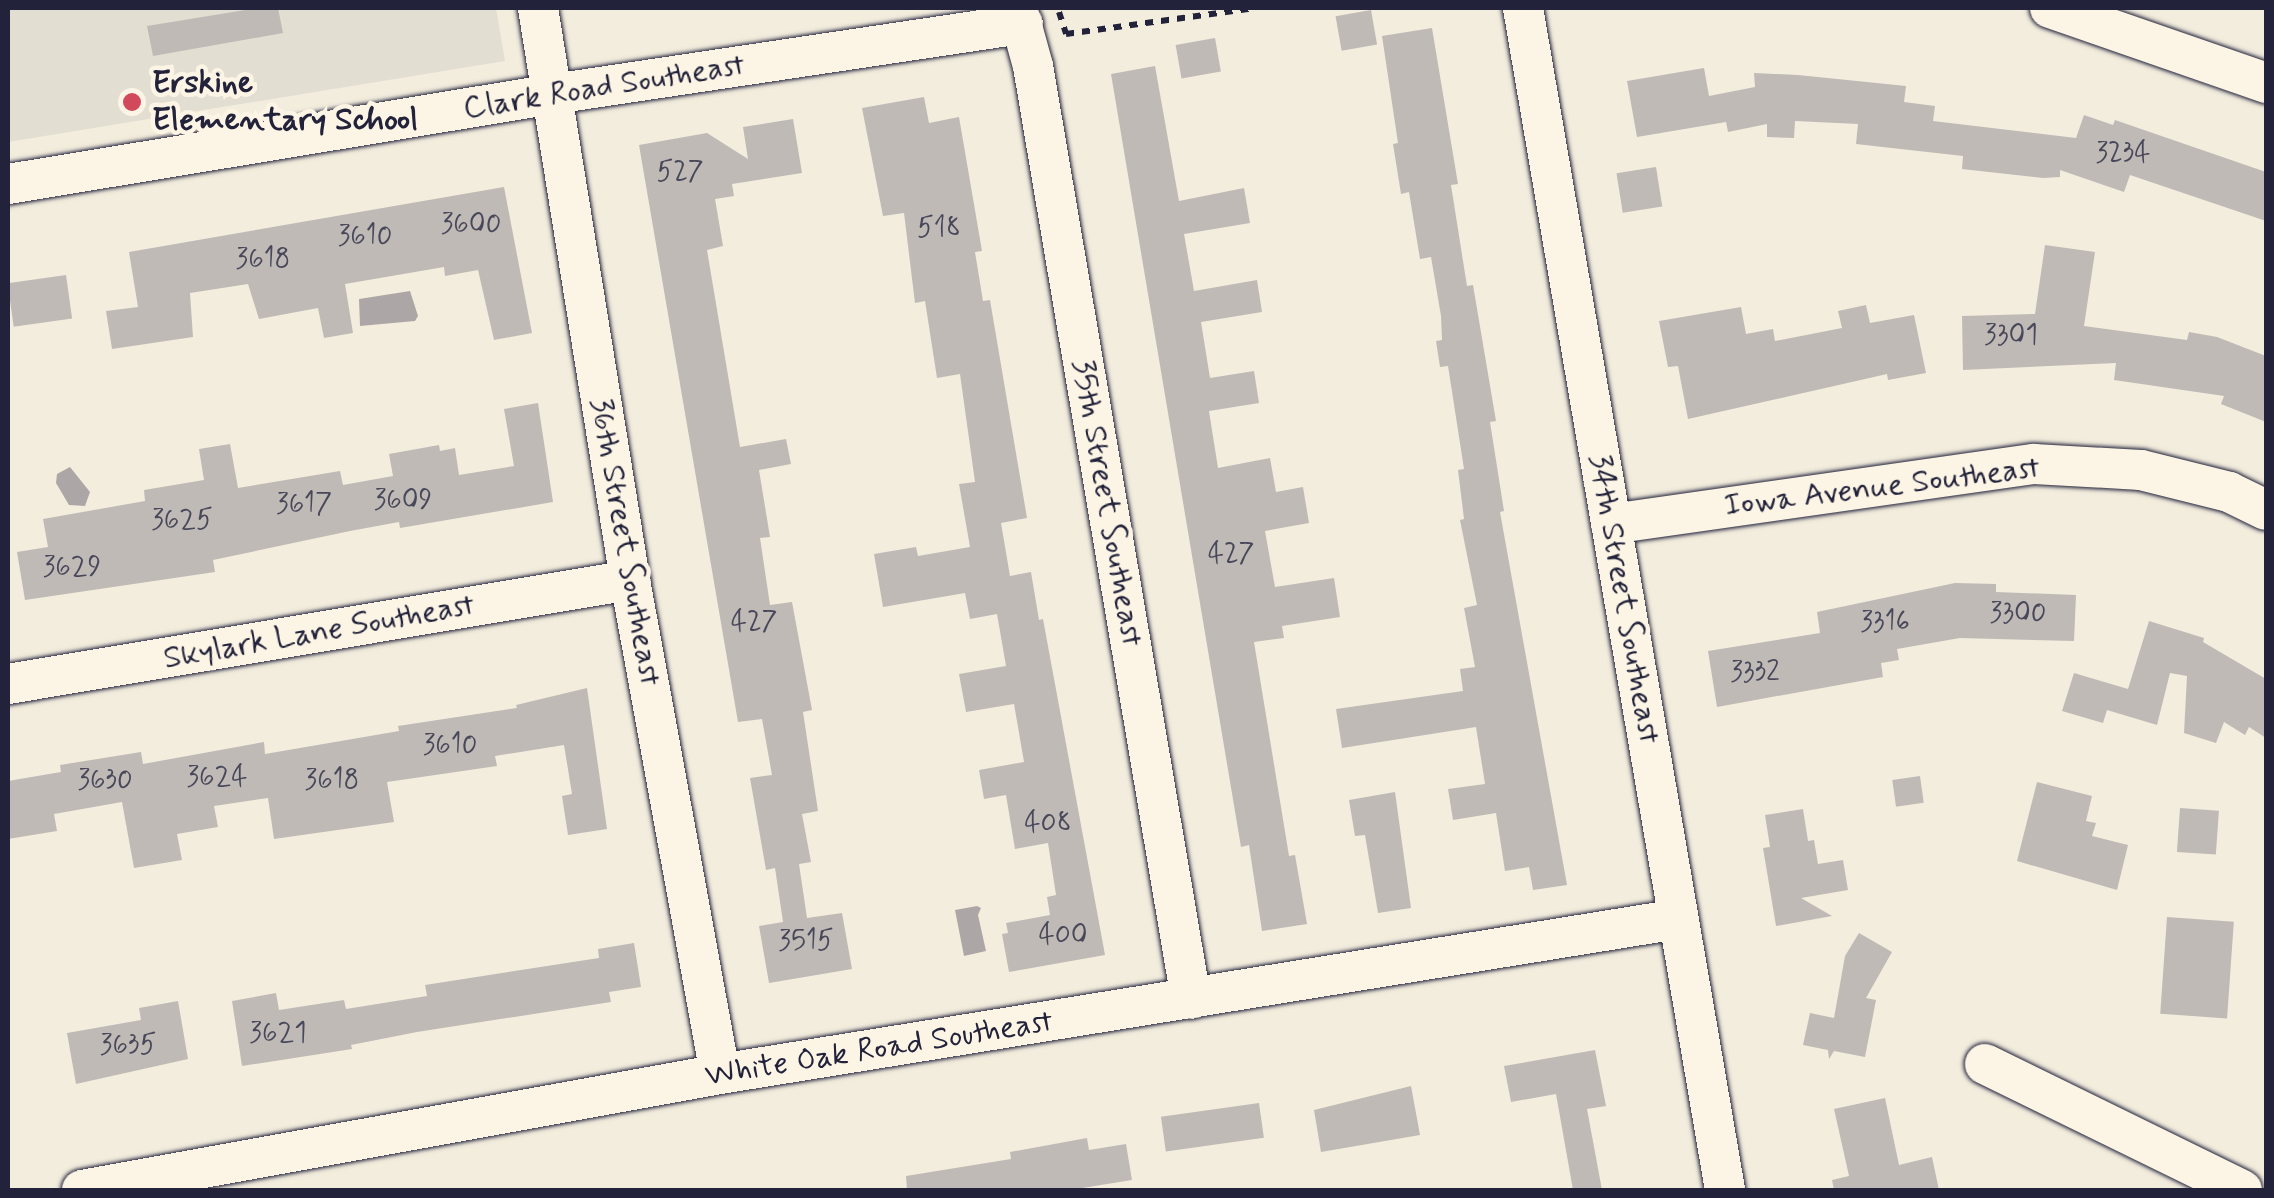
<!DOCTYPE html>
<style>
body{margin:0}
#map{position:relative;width:2274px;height:1198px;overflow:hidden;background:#f3edde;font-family:Mynerve,sans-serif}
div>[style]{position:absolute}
.built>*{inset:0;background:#e3ded2}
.water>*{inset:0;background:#aca7a6}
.building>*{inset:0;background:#bfbab6;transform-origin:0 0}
.path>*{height:6px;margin-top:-3px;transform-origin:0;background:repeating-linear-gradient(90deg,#22223b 0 8px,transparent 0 16px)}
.roads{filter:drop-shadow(0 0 2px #22223b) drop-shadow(0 0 2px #22223b)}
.minor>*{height:40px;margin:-20px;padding:0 20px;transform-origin:20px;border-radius:20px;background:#fcf5e5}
.dots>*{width:28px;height:28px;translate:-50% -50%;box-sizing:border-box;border:5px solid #fcf5e5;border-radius:50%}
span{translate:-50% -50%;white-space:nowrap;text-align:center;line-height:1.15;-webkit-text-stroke:9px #fcf5e5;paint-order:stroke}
.number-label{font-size:28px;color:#49485a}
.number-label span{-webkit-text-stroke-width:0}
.poi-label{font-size:32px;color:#22223b;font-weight:700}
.left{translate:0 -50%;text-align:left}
.street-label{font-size:32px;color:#22223b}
.frame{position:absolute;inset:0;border:10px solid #22223b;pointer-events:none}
</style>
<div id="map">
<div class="built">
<i style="clip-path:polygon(8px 8px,496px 8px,505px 61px,8px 142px)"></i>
</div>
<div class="water">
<i style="clip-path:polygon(410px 291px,418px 316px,415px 321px,360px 326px,359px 299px)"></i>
<i style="clip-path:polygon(70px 467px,90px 492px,85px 506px,69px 505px,56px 483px,57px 474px)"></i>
<i style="clip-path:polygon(977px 906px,981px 908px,978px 915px,986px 951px,964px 956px,955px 910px)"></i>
</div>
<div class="building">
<i style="clip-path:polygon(258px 8px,278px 8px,283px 33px,153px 56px,147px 26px)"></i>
<i style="left:1371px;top:10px;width:35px;height:36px;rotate:80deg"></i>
<i style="clip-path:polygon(1432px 28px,1458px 184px,1451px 185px,1467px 286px,1473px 285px,1496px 421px,1490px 422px,1504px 511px,1500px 512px,1567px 885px,1533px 890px,1529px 867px,1505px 871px,1496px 813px,1453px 820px,1448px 789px,1485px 784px,1476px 727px,1342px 748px,1336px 709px,1463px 691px,1460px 669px,1475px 667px,1464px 608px,1477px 605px,1460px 520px,1464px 519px,1458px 470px,1464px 469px,1448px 366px,1440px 367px,1436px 341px,1442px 340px,1441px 316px,1431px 257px,1420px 259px,1409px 192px,1401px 194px,1393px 144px,1398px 143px,1382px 36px)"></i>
<i style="left:1215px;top:38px;width:34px;height:40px;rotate:80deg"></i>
<i style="clip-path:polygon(1155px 66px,1179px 201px,1244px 188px,1250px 223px,1184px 234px,1194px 291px,1257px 280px,1262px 312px,1201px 322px,1210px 378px,1254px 371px,1259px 403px,1209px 411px,1218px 468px,1270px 458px,1276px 492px,1303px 487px,1309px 523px,1265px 531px,1275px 587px,1334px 578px,1340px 617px,1282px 626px,1284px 638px,1254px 642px,1289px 856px,1295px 855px,1307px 924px,1262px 931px,1249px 845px,1241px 847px,1111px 74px)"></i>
<i style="clip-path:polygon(1704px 68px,1709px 96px,1755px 87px,1754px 73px,1798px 75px,1906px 86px,1904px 102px,1935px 106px,1933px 121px,2076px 138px,2084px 115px,2113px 125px,2115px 120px,2266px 172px,2266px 221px,2130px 175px,2124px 192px,2060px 170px,2060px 177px,2043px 178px,1962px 169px,1963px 156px,1856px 144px,1858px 124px,1795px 121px,1794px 138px,1767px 137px,1767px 124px,1728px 132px,1726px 122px,1637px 137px,1627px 81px)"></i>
<i style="clip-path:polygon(924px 97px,929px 123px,959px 117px,982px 251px,975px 252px,983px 301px,990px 300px,1027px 518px,1001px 523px,1010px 576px,1031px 572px,1039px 620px,1043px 619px,1105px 955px,1009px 972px,1002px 934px,1008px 933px,1006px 923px,1050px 915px,1047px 897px,1056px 895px,1048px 843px,1015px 849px,1006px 795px,984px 799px,979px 770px,1024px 762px,1014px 704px,966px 712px,959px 674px,1006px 666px,997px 614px,970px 619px,965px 593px,883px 607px,874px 554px,916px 547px,918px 556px,970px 547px,959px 484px,975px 482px,960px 374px,937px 378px,925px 301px,915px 303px,904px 213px,883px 216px,862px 108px)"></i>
<i style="clip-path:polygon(793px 119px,802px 173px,732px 184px,734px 196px,715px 199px,723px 246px,707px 250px,740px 447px,786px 439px,791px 464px,759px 470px,770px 537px,760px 538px,770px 605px,792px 602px,812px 710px,803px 712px,818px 811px,802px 814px,811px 862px,799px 864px,807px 918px,842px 913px,852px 969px,769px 983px,759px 926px,783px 922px,775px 868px,766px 870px,750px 778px,772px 775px,762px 719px,738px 722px,639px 145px,707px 133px,748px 159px,743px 127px)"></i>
<i style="left:1656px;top:167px;width:40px;height:40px;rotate:81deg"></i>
<i style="clip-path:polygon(504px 187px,532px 333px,494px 340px,478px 270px,445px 276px,444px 267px,345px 284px,353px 333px,324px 338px,318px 308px,259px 319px,248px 284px,190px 293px,193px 337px,112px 349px,106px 311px,138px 307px,129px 252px)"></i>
<i style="clip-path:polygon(2045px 245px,2095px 252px,2084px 326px,2187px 340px,2189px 332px,2217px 337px,2266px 356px,2266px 422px,2221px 404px,2224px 396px,2114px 380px,2116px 363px,1963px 370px,1962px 316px,2035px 314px)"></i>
<i style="left:66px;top:275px;width:44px;height:59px;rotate:82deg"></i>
<i style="clip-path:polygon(1866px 305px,1870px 323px,1914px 315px,1926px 373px,1888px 380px,1887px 374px,1688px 419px,1678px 366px,1668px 367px,1659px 321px,1741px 307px,1746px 334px,1773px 329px,1775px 341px,1842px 328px,1838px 311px)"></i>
<i style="clip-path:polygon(538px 403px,553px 502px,400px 528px,399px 522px,350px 531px,213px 560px,215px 572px,25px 600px,17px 552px,48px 547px,43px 519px,145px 501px,144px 490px,204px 480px,199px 449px,230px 444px,238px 488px,340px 471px,343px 485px,393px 476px,389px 454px,439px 445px,440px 451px,455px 448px,459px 475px,514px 466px,504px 409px)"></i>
<i style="clip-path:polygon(1955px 583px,1996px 584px,1996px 592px,2076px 595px,2074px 641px,1960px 638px,1897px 649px,1899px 660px,1881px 663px,1883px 677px,1717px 707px,1708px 651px,1820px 633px,1817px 612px)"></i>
<i style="clip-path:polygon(2149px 621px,2204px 638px,2203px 642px,2266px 679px,2266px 738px,2249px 727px,2245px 735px,2224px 722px,2216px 743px,2184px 733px,2187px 676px,2170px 673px,2157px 725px,2107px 710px,2103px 723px,2062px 711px,2074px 673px,2128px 689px)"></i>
<i style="clip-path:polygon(587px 688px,607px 829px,568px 835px,562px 796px,572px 794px,564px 745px,495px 756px,497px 766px,387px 782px,394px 822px,274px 839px,268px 798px,214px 806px,218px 827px,177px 834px,182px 860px,134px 868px,122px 802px,54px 814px,57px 831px,8px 839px,8px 781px,61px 772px,60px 765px,141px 752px,143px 764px,264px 742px,265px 754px,399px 731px,398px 726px,517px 708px,516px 705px)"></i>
<i style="left:1920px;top:776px;width:27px;height:28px;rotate:82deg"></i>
<i style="clip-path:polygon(2037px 782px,2092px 796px,2086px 821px,2096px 823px,2092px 836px,2128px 845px,2117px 890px,2017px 861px)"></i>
<i style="clip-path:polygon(1395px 792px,1411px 908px,1378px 913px,1365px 835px,1355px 836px,1349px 800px)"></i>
<i style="left:2180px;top:808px;width:39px;height:44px;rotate:4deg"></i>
<i style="clip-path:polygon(1803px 809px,1808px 841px,1814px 840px,1818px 864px,1843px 860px,1848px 890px,1801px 898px,1832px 916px,1776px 926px,1763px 848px,1770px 847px,1765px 815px)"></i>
<i style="left:2167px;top:917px;width:67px;height:97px;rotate:4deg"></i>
<i style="clip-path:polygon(1859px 933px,1892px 952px,1866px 998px,1876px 1000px,1865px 1057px,1834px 1051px,1829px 1059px,1828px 1050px,1803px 1045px,1810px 1013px,1834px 1018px,1845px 956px)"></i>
<i style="clip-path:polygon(634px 943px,641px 987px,609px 992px,611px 1002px,417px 1032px,351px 1045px,352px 1049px,242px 1066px,232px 1001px,276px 993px,279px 1010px,344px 1000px,346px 1009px,427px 996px,425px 985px,599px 958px,598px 949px)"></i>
<i style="clip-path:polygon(178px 1001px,188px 1059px,76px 1084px,67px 1033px,141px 1020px,139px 1008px)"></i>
<i style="clip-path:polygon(1595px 1050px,1606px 1106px,1587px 1109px,1602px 1190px,1573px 1190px,1556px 1094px,1511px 1102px,1504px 1066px)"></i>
<i style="clip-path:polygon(1411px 1086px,1420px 1135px,1321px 1152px,1314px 1110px)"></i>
<i style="clip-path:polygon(1885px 1098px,1899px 1165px,1932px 1157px,1939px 1190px,1834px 1190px,1832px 1180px,1849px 1176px,1834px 1109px)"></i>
<i style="left:1259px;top:1103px;width:35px;height:99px;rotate:82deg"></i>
<i style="clip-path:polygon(1087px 1138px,1089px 1150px,1126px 1144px,1132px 1180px,1070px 1190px,907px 1190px,906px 1176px,1011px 1159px,1010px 1152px)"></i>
</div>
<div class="path">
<i style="left:1059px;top:12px;width:23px;rotate:72deg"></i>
<i style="left:1066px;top:34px;width:191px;rotate:-7.8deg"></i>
</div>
<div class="roads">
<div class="minor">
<i style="left:538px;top:8px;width:579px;rotate:80.86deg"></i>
<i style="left:630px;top:580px;width:502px;rotate:79.67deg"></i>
<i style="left:1017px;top:8px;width:60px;rotate:74.6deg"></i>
<i style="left:1033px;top:66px;width:946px;rotate:80.39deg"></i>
<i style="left:1523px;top:8px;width:1199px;rotate:80.3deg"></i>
<i style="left:2050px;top:8px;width:229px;rotate:19.1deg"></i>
<i style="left:8px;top:184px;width:552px;rotate:-9.38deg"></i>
<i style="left:553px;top:94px;width:475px;rotate:-8.5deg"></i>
<i style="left:1611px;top:524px;width:427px;rotate:-8.1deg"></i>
<i style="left:2034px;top:464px;width:107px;rotate:3.2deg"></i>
<i style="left:2141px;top:470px;width:91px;rotate:14deg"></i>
<i style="left:2229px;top:492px;width:41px;rotate:25.9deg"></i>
<i style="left:8px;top:684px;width:631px;rotate:-9.49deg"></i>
<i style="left:1985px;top:1064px;width:286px;rotate:26.1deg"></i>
<i style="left:82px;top:1190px;width:648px;rotate:-10.3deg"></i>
<i style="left:720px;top:1074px;width:970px;rotate:-9.19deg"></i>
</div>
</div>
<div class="dots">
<i style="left:132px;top:102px;background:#d1495b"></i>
</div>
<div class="number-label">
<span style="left:2123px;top:154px">3234</span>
<span style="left:680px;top:173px">527</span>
<span style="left:471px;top:225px">3600</span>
<span style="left:939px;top:229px">518</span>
<span style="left:365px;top:237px">3610</span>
<span style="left:263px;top:260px">3618</span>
<span style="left:2011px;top:336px">3301</span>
<span style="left:403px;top:501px">3609</span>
<span style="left:304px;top:505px">3617</span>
<span style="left:182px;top:521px">3625</span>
<span style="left:1231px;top:555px">427</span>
<span style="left:72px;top:568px">3629</span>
<span style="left:2018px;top:614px">3300</span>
<span style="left:754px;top:623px">427</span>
<span style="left:1885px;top:623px">3316</span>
<span style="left:1755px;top:673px">3332</span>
<span style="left:450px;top:746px">3610</span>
<span style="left:217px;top:778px">3624</span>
<span style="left:105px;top:781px">3630</span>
<span style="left:332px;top:781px">3618</span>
<span style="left:1048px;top:824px">408</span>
<span style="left:1063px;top:936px">400</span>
<span style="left:806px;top:942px">3515</span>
<span style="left:278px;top:1034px">3621</span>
<span style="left:128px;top:1046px">3635</span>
</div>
<div class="poi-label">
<span class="left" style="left:152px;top:102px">Erskine<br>Elementary School</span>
</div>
<div class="street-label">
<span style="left:604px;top:87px;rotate:-9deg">Clark Road Southeast</span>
<span style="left:1882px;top:487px;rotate:-7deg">Iowa Avenue Southeast</span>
<span style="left:1107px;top:503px;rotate:80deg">35th Street Southeast</span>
<span style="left:625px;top:542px;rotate:80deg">36th Street Southeast</span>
<span style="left:1624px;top:599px;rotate:80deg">34th Street Southeast</span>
<span style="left:319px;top:632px;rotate:-10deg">Skylark Lane Southeast</span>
<span style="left:879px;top:1049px;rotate:-9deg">White Oak Road Southeast</span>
</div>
<div class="frame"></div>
</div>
